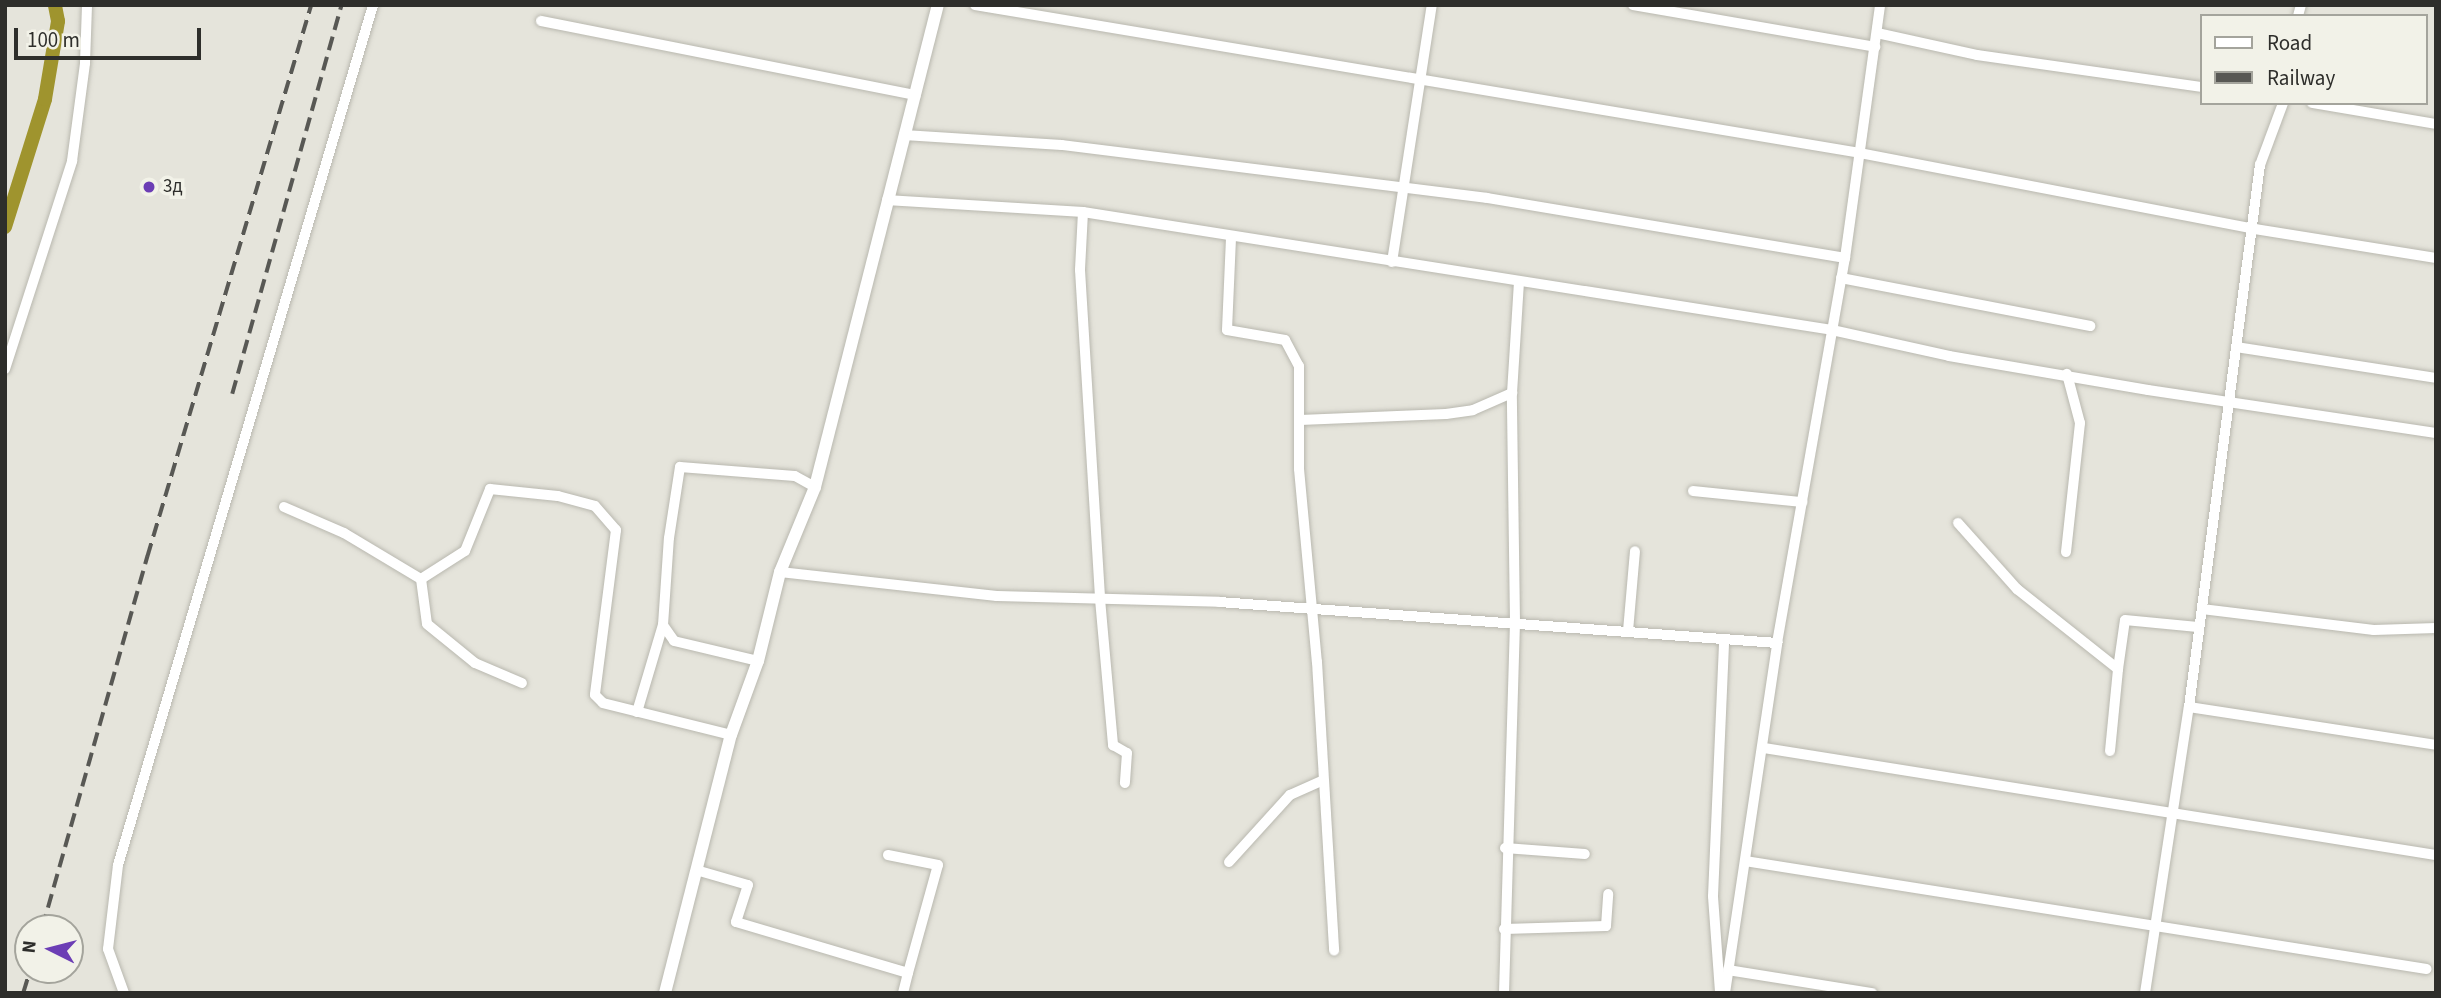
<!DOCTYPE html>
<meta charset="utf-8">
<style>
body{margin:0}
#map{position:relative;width:2441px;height:998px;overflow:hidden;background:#e5e4db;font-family:"Source Sans 3",sans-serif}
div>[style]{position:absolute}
.canal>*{height:14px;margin:-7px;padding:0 7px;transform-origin:7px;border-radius:7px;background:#9f942e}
.roads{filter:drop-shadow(0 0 2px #b9b8af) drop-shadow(0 0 2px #b9b8af)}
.minor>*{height:10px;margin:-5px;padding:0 5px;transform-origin:5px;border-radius:5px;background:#fff}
.tertiary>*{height:12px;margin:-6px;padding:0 6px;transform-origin:6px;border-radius:6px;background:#fff}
.rail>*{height:3.5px;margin-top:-1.75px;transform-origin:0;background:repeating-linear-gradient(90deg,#585854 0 14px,transparent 0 21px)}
.dots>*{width:19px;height:19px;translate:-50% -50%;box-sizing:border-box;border:4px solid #f2f2e8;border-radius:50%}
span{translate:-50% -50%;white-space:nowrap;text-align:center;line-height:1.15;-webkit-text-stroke:7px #f2f2e8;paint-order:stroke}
.poi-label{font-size:19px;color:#2e2e2b}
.left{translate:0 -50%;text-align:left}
.frame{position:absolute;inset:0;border:7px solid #2e2e2b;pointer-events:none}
.legend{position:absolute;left:2200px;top:14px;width:228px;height:91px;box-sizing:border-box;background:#f2f2e8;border:2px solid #a4a49c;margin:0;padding:9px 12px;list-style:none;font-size:21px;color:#2e2e2b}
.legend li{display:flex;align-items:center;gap:14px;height:35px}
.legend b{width:35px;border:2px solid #a4a49c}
.north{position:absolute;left:14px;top:914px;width:70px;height:70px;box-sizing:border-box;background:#f2f2e8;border:2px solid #a4a49c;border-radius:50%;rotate:276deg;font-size:19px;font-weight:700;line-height:28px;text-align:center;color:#2e2e2b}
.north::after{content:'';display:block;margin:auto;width:24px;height:32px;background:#6c3eb5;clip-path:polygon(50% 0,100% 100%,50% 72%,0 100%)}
.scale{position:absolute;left:14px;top:28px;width:187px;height:32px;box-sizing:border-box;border:4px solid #2e2e2b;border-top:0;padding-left:9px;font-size:21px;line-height:24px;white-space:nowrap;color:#2e2e2b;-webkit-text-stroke:5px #f2f2e8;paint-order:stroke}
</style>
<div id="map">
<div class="canal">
<i style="left:5px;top:227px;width:134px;rotate:-72.6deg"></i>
<i style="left:45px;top:99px;width:79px;rotate:-80.5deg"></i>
<i style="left:58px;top:21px;width:16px;rotate:-101deg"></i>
</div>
<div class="roads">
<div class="minor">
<i style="left:975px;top:5px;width:897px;rotate:9.49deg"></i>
<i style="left:1860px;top:153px;width:402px;rotate:10.9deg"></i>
<i style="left:2255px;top:229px;width:183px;rotate:9.1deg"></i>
<i style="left:1633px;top:5px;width:246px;rotate:9.8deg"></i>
<i style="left:2298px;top:16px;width:11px;rotate:-75deg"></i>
<i style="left:541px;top:21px;width:382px;rotate:11.2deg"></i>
<i style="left:1877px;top:33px;width:102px;rotate:12.4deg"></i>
<i style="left:1977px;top:55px;width:226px;rotate:8.1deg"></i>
<i style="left:2312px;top:103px;width:126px;rotate:9.6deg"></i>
<i style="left:904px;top:135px;width:158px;rotate:3.6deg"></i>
<i style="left:1062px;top:145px;width:428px;rotate:7.1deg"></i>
<i style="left:1487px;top:198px;width:363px;rotate:9.5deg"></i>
<i style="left:887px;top:200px;width:196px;rotate:3.5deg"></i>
<i style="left:1083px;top:212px;width:758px;rotate:8.95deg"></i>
<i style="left:1832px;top:330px;width:120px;rotate:12.5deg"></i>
<i style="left:1949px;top:356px;width:202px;rotate:9.7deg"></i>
<i style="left:2148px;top:390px;width:291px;rotate:8.5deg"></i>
<i style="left:1083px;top:212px;width:58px;rotate:93deg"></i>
<i style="left:1080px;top:270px;width:330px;rotate:86.5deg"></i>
<i style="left:1100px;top:599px;width:147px;rotate:84.9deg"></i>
<i style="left:1113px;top:745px;width:16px;rotate:30deg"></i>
<i style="left:1127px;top:753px;width:30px;rotate:94deg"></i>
<i style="left:1231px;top:238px;width:92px;rotate:92.5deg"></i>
<i style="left:1227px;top:330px;width:59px;rotate:9.8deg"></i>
<i style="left:1285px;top:340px;width:30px;rotate:62deg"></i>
<i style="left:1299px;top:366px;width:103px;rotate:90deg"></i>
<i style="left:1299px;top:469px;width:194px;rotate:84.7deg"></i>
<i style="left:1317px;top:662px;width:289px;rotate:86.6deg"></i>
<i style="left:1392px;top:262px;width:260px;rotate:-81.2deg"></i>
<i style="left:1841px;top:278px;width:254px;rotate:10.9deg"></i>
<i style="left:2236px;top:347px;width:202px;rotate:8.8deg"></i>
<i style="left:5px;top:369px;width:219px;rotate:-72.1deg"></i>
<i style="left:72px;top:161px;width:99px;rotate:-82.4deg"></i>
<i style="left:85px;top:63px;width:58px;rotate:-88deg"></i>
<i style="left:1300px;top:420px;width:146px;rotate:-2.4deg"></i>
<i style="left:1446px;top:414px;width:27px;rotate:-8deg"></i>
<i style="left:1473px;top:410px;width:43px;rotate:-23.6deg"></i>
<i style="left:1693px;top:491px;width:110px;rotate:5.8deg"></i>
<i style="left:284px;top:507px;width:65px;rotate:23.4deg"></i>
<i style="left:344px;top:533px;width:90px;rotate:30.9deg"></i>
<i style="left:421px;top:579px;width:52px;rotate:-32.5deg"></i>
<i style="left:465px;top:551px;width:67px;rotate:-68deg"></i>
<i style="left:490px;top:489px;width:68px;rotate:5.9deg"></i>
<i style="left:558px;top:496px;width:38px;rotate:15deg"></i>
<i style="left:595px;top:506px;width:32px;rotate:49deg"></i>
<i style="left:616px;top:530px;width:166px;rotate:97.3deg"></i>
<i style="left:595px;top:695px;width:11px;rotate:45deg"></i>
<i style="left:603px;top:703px;width:132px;rotate:14deg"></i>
<i style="left:1958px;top:523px;width:89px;rotate:48.2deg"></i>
<i style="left:2017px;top:589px;width:129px;rotate:38.4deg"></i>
<i style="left:2118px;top:669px;width:49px;rotate:-81.9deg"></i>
<i style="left:2125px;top:620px;width:73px;rotate:5.5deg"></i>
<i style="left:2066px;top:552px;width:130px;rotate:-83.8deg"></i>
<i style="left:2080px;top:423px;width:51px;rotate:-104.9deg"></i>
<i style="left:780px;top:572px;width:218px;rotate:6.3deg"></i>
<i style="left:997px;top:596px;width:222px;rotate:1.5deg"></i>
<i style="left:1219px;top:602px;width:560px;rotate:4.2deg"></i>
<i style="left:421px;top:579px;width:45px;rotate:82.4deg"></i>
<i style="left:427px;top:624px;width:62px;rotate:39.1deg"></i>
<i style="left:475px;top:663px;width:51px;rotate:23.1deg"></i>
<i style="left:2202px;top:609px;width:173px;rotate:7deg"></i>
<i style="left:2374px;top:630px;width:62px;rotate:-1.8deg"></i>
<i style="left:663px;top:625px;width:19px;rotate:55deg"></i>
<i style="left:674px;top:641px;width:86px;rotate:13.4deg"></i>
<i style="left:1628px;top:631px;width:80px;rotate:-85deg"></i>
<i style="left:2189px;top:707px;width:250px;rotate:8.7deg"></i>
<i style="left:637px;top:712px;width:91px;rotate:-73.4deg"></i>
<i style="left:663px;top:625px;width:87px;rotate:-86.1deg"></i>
<i style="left:669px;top:538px;width:72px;rotate:-81.2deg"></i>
<i style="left:680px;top:467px;width:115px;rotate:4.5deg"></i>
<i style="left:795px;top:476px;width:23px;rotate:29deg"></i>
<i style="left:1764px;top:748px;width:680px;rotate:9.05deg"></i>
<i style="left:2110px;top:751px;width:82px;rotate:-84.4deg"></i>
<i style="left:1505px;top:848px;width:80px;rotate:4.3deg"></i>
<i style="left:1745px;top:861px;width:690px;rotate:9deg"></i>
<i style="left:1229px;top:862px;width:91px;rotate:-47.7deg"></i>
<i style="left:1290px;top:795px;width:35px;rotate:-24deg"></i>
<i style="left:696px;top:870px;width:54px;rotate:16.1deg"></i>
<i style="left:748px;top:885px;width:39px;rotate:108deg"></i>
<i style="left:736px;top:922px;width:179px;rotate:16.5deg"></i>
<i style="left:908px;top:973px;width:112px;rotate:-74.5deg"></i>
<i style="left:938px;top:865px;width:51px;rotate:-168.7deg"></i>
<i style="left:1504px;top:929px;width:102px;rotate:-1.7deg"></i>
<i style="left:1606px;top:926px;width:32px;rotate:-86deg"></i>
<i style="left:1728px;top:970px;width:146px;rotate:9.1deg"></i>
<i style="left:1720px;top:992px;width:96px;rotate:-94.2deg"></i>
<i style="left:1713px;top:896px;width:257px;rotate:-87.5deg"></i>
<i style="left:124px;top:993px;width:47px;rotate:-110deg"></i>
<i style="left:108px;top:949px;width:85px;rotate:-83.2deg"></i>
<i style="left:118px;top:865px;width:897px;rotate:-73.48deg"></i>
<i style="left:903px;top:993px;width:21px;rotate:-76deg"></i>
<i style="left:1504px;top:993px;width:371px;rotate:-88.3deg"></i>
<i style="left:1515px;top:622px;width:229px;rotate:-90.8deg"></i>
<i style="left:1512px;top:393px;width:112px;rotate:-86.4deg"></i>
<i style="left:1725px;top:993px;width:354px;rotate:-81.5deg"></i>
<i style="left:1777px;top:643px;width:391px;rotate:-80deg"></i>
<i style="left:1845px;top:258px;width:255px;rotate:-82.1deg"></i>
<i style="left:2145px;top:993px;width:289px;rotate:-81.3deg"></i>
<i style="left:2189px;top:707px;width:547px;rotate:-82.54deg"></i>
<i style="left:2260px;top:165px;width:66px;rotate:-69.6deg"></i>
</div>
<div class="tertiary">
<i style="left:665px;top:993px;width:266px;rotate:-75.7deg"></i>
<i style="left:731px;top:735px;width:79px;rotate:-70deg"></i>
<i style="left:758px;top:661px;width:92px;rotate:-76.1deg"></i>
<i style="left:780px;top:572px;width:92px;rotate:-67.6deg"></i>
<i style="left:815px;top:487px;width:497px;rotate:-75.7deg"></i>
</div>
</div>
<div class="rail">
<i style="left:232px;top:394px;width:404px;rotate:-74.3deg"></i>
<i style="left:42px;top:928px;width:386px;rotate:-74.2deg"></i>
<i style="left:147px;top:557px;width:576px;rotate:-73.45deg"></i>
<i style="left:23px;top:993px;width:24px;rotate:-73deg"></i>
</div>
<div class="dots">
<i style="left:149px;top:187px;background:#6c3eb5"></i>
</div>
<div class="poi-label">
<span class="left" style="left:163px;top:187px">3д</span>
</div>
<div class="frame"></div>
<ul class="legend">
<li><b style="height:9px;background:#fff"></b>Road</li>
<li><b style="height:9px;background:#585854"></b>Railway</li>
</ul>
<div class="north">N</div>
<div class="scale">100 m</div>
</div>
